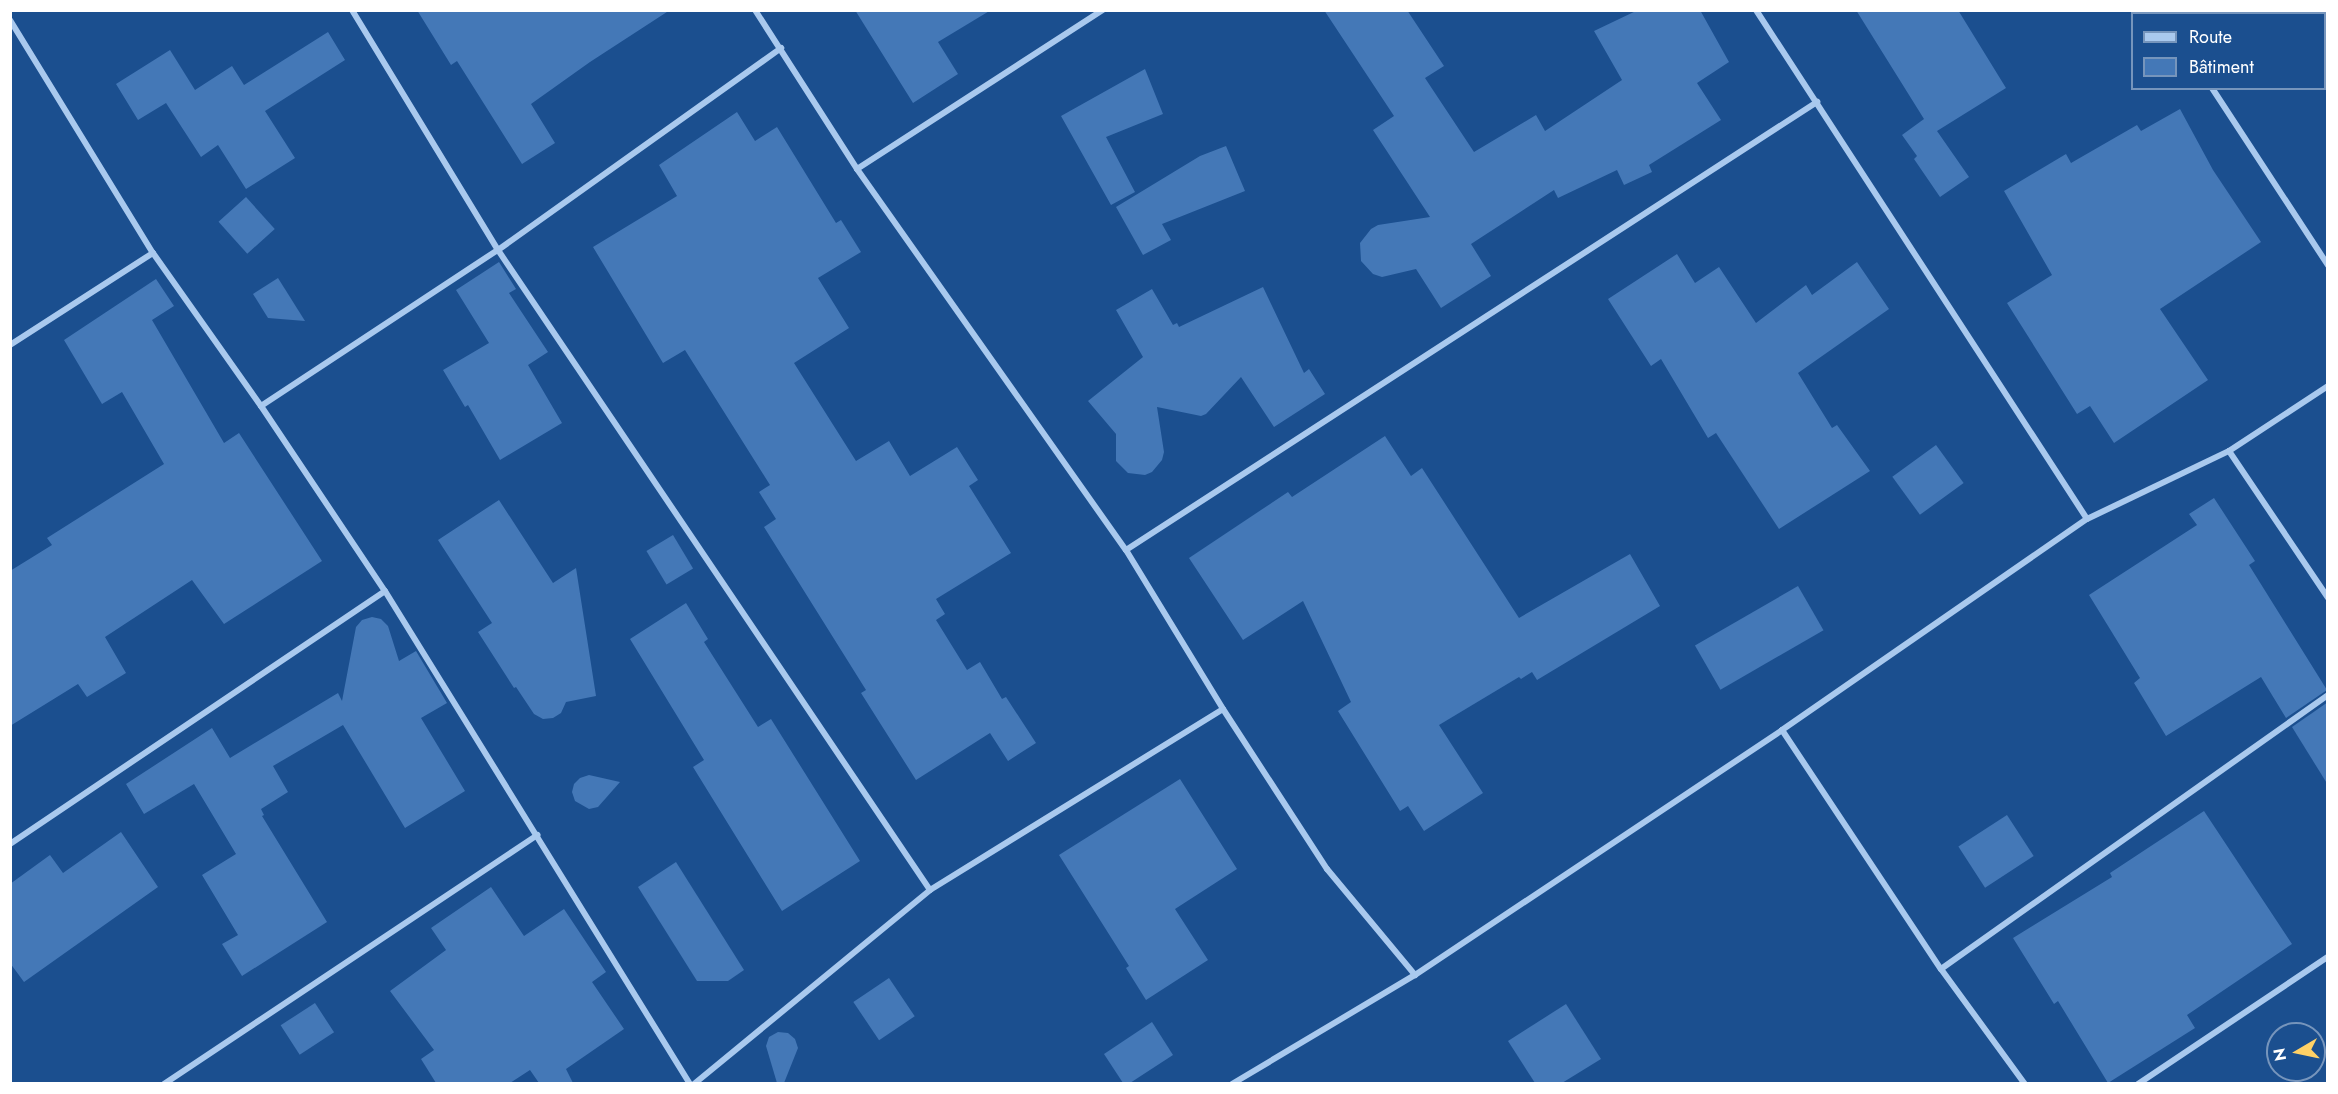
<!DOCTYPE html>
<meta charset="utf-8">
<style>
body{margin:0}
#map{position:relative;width:2338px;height:1094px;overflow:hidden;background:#1b4f8f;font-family:Jost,sans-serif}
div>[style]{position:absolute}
.building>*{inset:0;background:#4478b7;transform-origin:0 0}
.minor>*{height:6px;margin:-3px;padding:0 3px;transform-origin:3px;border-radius:3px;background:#a9c9ee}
span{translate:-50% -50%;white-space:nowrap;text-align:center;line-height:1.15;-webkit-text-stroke:6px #1b4f8f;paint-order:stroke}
.frame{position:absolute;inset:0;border:12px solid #fff;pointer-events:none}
.legend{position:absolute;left:2131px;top:12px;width:195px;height:78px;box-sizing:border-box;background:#1b4f8f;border:2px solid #7695bc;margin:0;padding:8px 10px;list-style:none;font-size:18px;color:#fff}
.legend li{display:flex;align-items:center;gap:12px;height:30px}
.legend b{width:30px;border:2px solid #7695bc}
.north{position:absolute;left:2266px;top:1022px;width:60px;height:60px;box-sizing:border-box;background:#1b4f8f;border:2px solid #7695bc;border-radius:50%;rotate:261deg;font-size:16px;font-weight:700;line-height:24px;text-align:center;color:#fff}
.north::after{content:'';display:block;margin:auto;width:21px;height:27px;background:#ffd166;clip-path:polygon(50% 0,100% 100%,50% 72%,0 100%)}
</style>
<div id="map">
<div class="building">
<i style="clip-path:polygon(417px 10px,670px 10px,590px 62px,531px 104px,555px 143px,522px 164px,457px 61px,451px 65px)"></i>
<i style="clip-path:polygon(855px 10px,991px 10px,938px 42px,958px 74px,913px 103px)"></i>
<i style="clip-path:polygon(1324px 10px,1407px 10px,1444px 66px,1425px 78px,1474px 152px,1536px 115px,1545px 131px,1622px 80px,1594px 31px,1638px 10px,1700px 10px,1729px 62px,1697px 83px,1721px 120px,1649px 165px,1652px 172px,1624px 185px,1617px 170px,1558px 198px,1554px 190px,1471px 244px,1491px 276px,1441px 308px,1416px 269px,1382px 277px,1373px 274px,1361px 261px,1360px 243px,1371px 229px,1378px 225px,1430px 217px,1373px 130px,1394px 116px)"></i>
<i style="clip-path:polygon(1856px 10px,1958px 10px,2006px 88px,1937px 131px,1969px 177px,1940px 197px,1914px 159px,1917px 156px,1902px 135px,1924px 119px)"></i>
<i style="clip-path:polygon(328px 32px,345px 60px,265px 111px,295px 158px,246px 189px,218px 145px,201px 157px,166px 103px,138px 120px,116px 84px,170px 50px,195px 90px,232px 66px,244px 85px)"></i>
<i style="clip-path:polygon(1145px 69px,1163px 114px,1106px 137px,1135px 192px,1111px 205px,1061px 116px)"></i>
<i style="clip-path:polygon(2180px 109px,2213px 170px,2261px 242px,2160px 309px,2208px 380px,2114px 443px,2090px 406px,2077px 414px,2007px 303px,2052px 275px,2004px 191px,2066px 154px,2071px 163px,2137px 125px,2141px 131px)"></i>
<i style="clip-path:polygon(737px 112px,755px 141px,777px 127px,836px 223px,841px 220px,861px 252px,818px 278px,849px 328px,794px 363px,856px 461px,889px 441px,910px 476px,957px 447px,978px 480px,969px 486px,1011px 553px,936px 599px,945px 614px,936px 620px,967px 670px,980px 662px,1002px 699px,1006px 697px,1036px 743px,1008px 761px,990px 733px,916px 780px,861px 693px,866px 690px,764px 527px,776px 519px,759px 492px,770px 485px,685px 350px,663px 363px,593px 247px,677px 196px,659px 165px)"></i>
<i style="clip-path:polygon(1226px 146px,1245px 191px,1162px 224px,1171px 240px,1143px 255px,1116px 207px,1200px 156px)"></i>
<i style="left:246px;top:197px;width:43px;height:37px;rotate:48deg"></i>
<i style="clip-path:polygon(1677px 254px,1695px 283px,1719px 267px,1756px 323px,1806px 285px,1812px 295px,1857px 262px,1889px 309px,1798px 373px,1832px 428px,1837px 425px,1870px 471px,1779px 529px,1716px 433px,1708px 438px,1661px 359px,1651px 366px,1608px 299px)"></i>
<i style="clip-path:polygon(499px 262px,516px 289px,509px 293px,548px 352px,528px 365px,562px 423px,500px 460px,468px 405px,465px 407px,443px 370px,489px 343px,456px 290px)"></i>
<i style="clip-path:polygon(278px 278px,305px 321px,268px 318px,253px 294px)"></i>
<i style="clip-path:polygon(156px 279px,174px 306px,152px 320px,224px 443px,239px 433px,322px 561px,224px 624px,192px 580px,105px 637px,126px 673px,87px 697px,78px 684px,10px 726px,10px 571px,52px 545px,47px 538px,164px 464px,122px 392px,102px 404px,64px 340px)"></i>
<i style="clip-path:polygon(1263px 287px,1304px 373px,1309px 369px,1325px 394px,1274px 427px,1241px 377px,1206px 414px,1201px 416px,1157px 407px,1164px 452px,1162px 460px,1152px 472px,1145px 475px,1128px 473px,1116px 461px,1116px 434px,1088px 401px,1143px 357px,1116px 310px,1152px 289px,1173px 325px,1177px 323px,1179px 327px)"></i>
<i style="clip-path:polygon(1385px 436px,1411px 476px,1422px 468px,1519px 618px,1630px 554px,1660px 606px,1537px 680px,1532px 672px,1521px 679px,1519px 677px,1439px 725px,1483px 793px,1424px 831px,1408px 806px,1400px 811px,1338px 711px,1351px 702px,1303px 601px,1243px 640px,1189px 558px,1288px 492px,1292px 497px)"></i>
<i style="left:1936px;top:445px;width:47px;height:54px;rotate:54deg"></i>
<i style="clip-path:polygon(2214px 498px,2255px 561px,2249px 565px,2327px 690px,2286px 718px,2261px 677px,2166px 736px,2134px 683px,2140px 678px,2089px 595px,2197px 525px,2189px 514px)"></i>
<i style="clip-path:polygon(499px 500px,553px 583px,576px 568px,596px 696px,566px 702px,561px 713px,553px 718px,543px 719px,534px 714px,516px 687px,514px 688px,478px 632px,492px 623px,438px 540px)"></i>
<i style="left:673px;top:535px;width:39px;height:31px;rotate:59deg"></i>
<i style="left:1798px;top:586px;width:51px;height:119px;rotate:60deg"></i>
<i style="clip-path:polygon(686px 603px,708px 639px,704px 642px,758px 727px,771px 719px,860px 861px,782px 911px,693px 767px,704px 760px,630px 639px)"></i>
<i style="clip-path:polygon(372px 617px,381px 619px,388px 626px,399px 661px,416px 651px,447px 703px,421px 718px,465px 791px,405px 828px,343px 725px,273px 766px,288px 792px,261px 809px,264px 815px,262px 816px,327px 922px,242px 976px,222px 944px,238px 935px,202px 875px,236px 854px,194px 784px,144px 814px,126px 784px,212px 728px,230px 758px,338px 693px,342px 701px,356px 627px,362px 620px)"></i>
<i style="clip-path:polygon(2328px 702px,2328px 785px,2292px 727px)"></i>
<i style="clip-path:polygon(589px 775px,620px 782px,598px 807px,589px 809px,575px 801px,572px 792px,574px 784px,580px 778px)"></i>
<i style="clip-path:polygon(1180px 779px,1237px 869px,1175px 909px,1208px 960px,1146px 1000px,1126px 968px,1129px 966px,1059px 855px)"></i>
<i style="clip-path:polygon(2204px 811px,2292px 944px,2187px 1015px,2195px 1028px,2108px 1083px,2058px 1001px,2054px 1004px,2013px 938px,2112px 877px,2110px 873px)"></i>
<i style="left:2007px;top:815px;width:49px;height:58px;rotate:57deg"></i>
<i style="clip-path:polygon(121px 832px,158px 887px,24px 982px,10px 963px,10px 884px,50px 855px,63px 873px)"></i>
<i style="clip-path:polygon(676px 862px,744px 970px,728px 981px,697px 981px,638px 887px)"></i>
<i style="clip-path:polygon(491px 887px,524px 936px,564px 909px,606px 972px,592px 982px,624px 1029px,566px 1069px,573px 1083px,539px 1083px,530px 1070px,510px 1083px,436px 1083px,421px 1059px,434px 1050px,390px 991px,446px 950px,431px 928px)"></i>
<i style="left:889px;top:978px;width:46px;height:43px;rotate:56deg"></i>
<i style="left:315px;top:1003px;width:35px;height:41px;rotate:57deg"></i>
<i style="clip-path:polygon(1566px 1004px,1601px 1059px,1562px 1083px,1535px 1083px,1508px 1041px)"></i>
<i style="clip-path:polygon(1152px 1022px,1173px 1055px,1130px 1083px,1123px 1083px,1104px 1054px)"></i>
<i style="clip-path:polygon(778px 1032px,788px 1033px,795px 1039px,798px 1048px,784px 1083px,777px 1083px,766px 1046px,769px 1037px)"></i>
</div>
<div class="minor">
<i style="left:352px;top:10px;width:281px;rotate:58.7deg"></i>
<i style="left:498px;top:250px;width:772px;rotate:55.98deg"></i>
<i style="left:755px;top:10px;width:189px;rotate:57.3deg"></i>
<i style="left:857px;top:169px;width:466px;rotate:54.8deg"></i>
<i style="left:1126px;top:550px;width:186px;rotate:58.6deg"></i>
<i style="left:1223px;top:709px;width:191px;rotate:57deg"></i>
<i style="left:1327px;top:869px;width:138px;rotate:50.3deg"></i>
<i style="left:1756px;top:10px;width:607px;rotate:56.96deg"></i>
<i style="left:2161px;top:10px;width:4px;rotate:63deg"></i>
<i style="left:10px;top:20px;width:273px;rotate:58.5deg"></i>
<i style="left:153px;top:253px;width:187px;rotate:54.8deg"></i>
<i style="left:261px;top:406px;width:223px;rotate:56.2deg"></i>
<i style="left:385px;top:591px;width:580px;rotate:58.26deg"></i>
<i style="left:2212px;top:88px;width:212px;rotate:56.8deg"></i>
<i style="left:857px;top:169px;width:293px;rotate:-32.9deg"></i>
<i style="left:10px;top:345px;width:170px;rotate:-32.8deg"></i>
<i style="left:261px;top:406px;width:284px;rotate:-33.4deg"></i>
<i style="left:498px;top:250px;width:348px;rotate:-35.5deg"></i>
<i style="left:2229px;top:451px;width:177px;rotate:56deg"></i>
<i style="left:1126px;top:550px;width:824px;rotate:-32.96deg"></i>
<i style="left:1782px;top:730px;width:287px;rotate:56.4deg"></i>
<i style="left:1941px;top:969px;width:142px;rotate:53.9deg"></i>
<i style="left:10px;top:844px;width:452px;rotate:-34deg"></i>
<i style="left:1941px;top:969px;width:474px;rotate:-35.3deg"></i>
<i style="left:164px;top:1084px;width:449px;rotate:-33.7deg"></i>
<i style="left:694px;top:1084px;width:306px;rotate:-39.4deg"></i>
<i style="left:930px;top:890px;width:344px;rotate:-31.7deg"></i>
<i style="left:1232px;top:1084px;width:213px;rotate:-30.8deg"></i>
<i style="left:1415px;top:975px;width:441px;rotate:-33.7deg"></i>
<i style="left:1782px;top:730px;width:371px;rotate:-34.7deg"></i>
<i style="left:2087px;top:519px;width:157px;rotate:-25.6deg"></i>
<i style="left:2229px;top:451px;width:118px;rotate:-33.3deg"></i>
<i style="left:2138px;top:1084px;width:229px;rotate:-33.8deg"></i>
</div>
<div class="frame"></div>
<ul class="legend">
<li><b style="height:8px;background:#a9c9ee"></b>Route</li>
<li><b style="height:16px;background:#4478b7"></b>Bâtiment</li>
</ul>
<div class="north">N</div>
</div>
